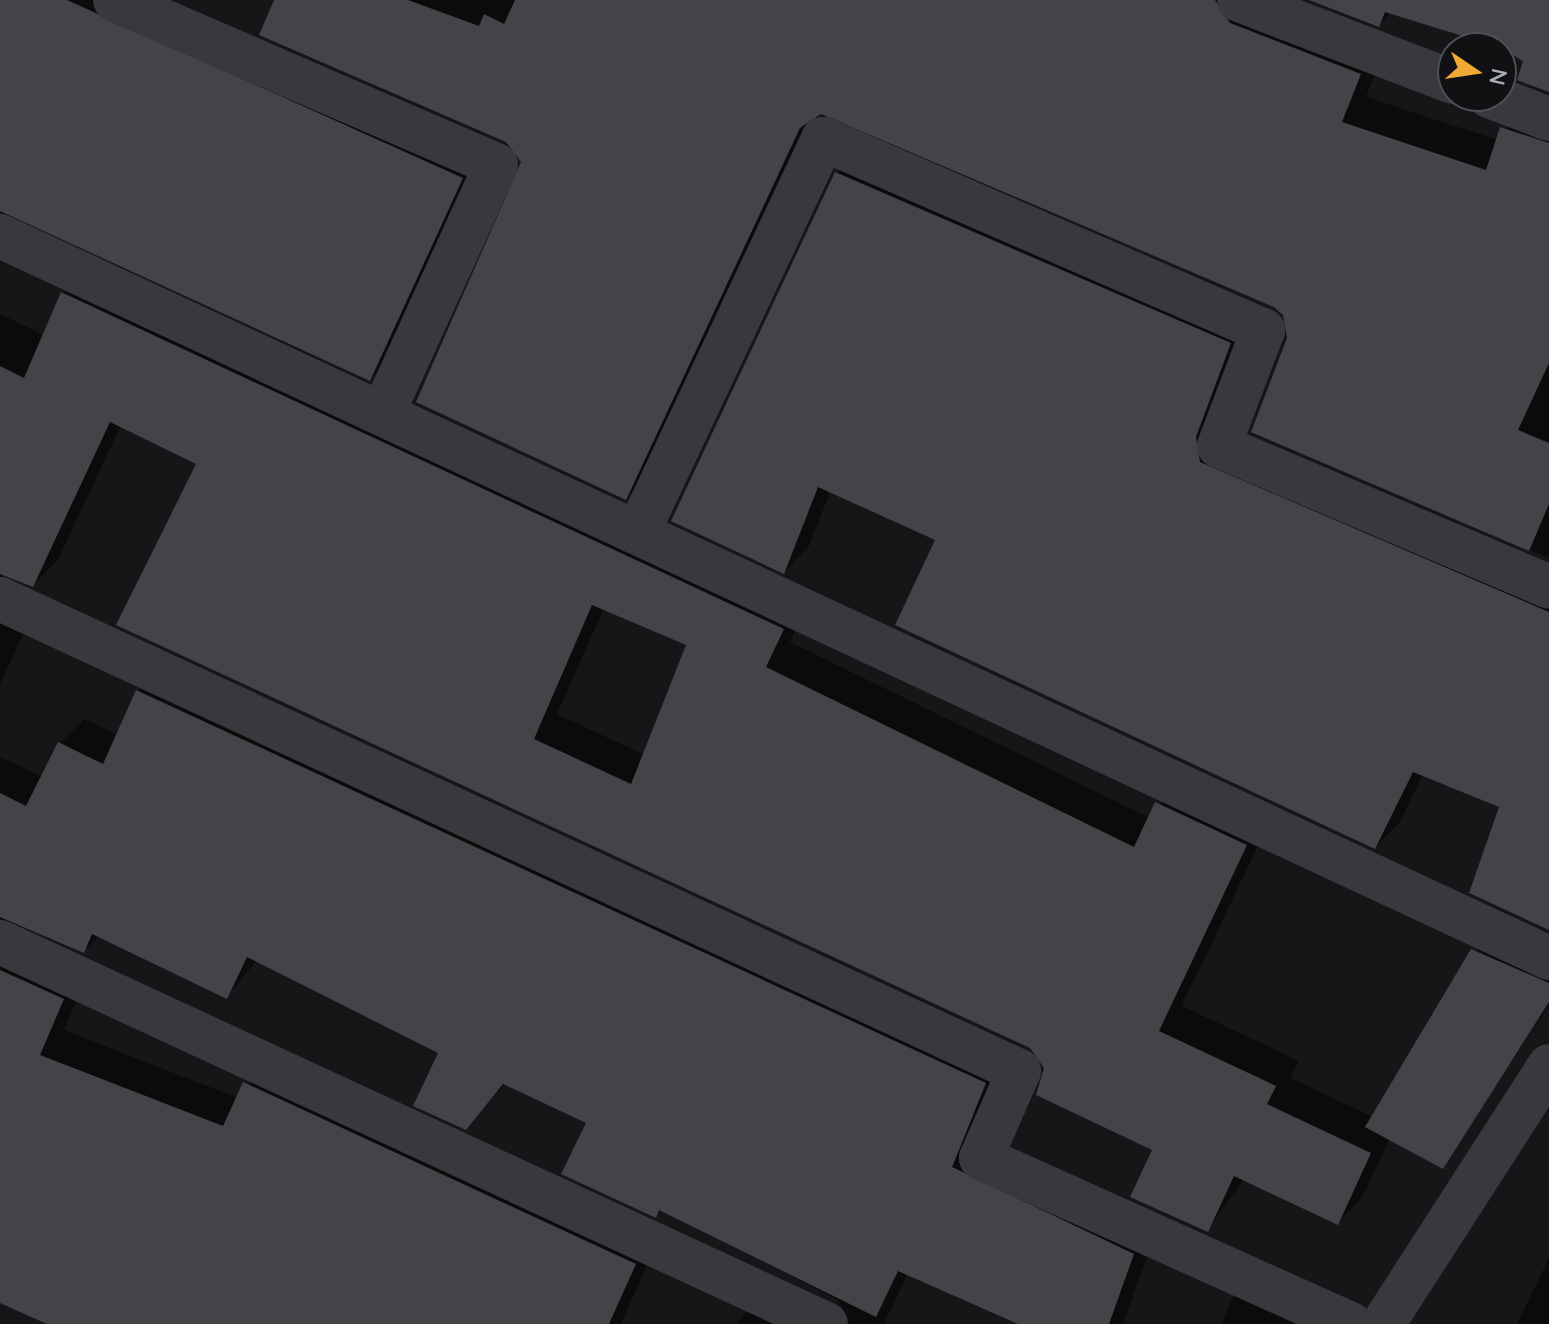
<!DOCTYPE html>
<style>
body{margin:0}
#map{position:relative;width:1549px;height:1324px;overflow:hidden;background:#161618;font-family:Quicksand,sans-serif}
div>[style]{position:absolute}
.shadow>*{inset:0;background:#0007}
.building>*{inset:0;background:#424448}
.minor>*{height:44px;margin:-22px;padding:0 22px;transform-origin:22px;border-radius:22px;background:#37393d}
span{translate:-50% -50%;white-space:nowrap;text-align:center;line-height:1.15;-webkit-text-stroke:6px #111113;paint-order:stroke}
.north{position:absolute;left:1437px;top:32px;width:80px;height:80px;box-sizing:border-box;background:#111113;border:2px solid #4d5055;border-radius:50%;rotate:103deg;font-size:22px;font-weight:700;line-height:32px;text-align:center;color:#a8aeb8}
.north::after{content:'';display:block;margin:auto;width:28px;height:36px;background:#f1a936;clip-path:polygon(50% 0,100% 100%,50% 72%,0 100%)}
</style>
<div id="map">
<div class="shadow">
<i style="clip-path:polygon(0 0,135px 0,487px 152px,395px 353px,370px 379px,0 211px)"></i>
<i style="clip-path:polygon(276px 0,1260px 0,1385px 48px,1366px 97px,1498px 140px,1528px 103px,1549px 110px,1549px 558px,1253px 431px,1289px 338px,1285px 314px,1275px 306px,820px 112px,651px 472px,625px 498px,523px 161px,507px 140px)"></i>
<i style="clip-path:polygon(1314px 0,1549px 0,1549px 92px,1519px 79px,1526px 60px,1501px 48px,1391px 12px,1379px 25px)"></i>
<i style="clip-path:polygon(862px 147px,1255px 318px,1224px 435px,1549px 578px,1549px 928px,1501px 806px,1423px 774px,1400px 822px,1375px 847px,938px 539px,831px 490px,809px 546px,784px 572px,674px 520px,837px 173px)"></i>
<i style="clip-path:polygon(evenodd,87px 268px,807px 604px,790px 642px,1150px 818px,1182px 778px,1270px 820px,1182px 1006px,1299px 1061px,1291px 1078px,1373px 1117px,1485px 937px,1549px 967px,1549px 1005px,1442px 1167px,1390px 1138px,1362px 1198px,1337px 1223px,1244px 1179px,1207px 1230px,1155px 1149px,1046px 1067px,1031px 1047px,118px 624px,198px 463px,121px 425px,58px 560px,33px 585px,2px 573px,4px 589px,36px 607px,0 684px,0 314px,44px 335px,62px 293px,87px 268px,604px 608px,689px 644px,645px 755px,557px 714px,604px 608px)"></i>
<i style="clip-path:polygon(163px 666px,1010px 1058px,975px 1142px,1157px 1229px,1123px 1324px,1023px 1324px,908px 1273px,884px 1324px,736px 1324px,766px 1288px,850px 1322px,838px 1300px,662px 1209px,656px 1215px,588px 1122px,506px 1083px,465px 1127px,440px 1052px,257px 960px,227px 997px,99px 936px,84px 951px,0 918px,0 757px,43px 777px,59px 744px,84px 719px,118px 735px,138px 691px)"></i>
<i style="clip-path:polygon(0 920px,5px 932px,88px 974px,64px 1030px,238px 1098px,270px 1058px,659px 1238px,621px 1324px,52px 1324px,0 1301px)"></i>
<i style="clip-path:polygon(1549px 1258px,1549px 1324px,1517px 1324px)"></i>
<i style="clip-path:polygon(1258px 1273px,1319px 1324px,1222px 1324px,1232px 1299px)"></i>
</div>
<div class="building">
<i style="clip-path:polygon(0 0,67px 0,463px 178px,370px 381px,0 211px)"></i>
<i style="clip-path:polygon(274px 0,408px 0,479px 26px,484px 14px,504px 24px,515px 0,1215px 0,1230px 23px,1361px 74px,1342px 122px,1486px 170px,1500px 127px,1549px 143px,1549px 363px,1518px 430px,1549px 443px,1549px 504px,1529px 551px,1251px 432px,1287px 338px,1283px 315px,1274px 307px,821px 114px,800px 128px,626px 500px,416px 402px,521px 162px,506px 142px,259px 35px)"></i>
<i style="clip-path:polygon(1309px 0,1549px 0,1549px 92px,1517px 80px,1523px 61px,1501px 48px,1385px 12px,1379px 27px)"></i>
<i style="clip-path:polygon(835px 172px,1231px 343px,1196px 437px,1200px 462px,1549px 612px,1549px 930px,1469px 893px,1499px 807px,1413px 772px,1375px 849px,895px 625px,935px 540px,818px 487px,784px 574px,671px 521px)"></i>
<i style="clip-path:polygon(evenodd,61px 292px,784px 629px,766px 667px,1134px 847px,1155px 802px,1247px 845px,1159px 1031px,1276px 1086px,1267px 1104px,1371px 1153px,1338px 1225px,1234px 1176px,1208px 1232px,1130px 1197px,1152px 1150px,1036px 1095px,1044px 1068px,1030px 1048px,116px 625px,196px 464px,110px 422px,33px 587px,0 574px,0 366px,24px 378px,61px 292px,592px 605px,686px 645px,631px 784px,534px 739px,592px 605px)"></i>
<i style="clip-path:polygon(136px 690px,986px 1083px,952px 1167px,1134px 1254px,1109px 1324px,1018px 1324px,898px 1271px,876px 1317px,659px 1210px,656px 1218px,561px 1174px,586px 1123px,503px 1084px,466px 1130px,413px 1106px,438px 1053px,247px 957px,227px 999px,92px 934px,84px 953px,0 917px,0 793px,26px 806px,58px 742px,103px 764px)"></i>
<i style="clip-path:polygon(1471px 949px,1549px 983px,1549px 1002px,1443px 1169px,1365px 1127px)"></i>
<i style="clip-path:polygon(0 970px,64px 999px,40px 1055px,223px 1126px,243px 1082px,636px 1264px,609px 1324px,47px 1324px,0 1303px)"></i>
</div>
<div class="minor">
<i style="left:115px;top:0;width:415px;rotate:23.4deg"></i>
<i style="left:496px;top:165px;width:268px;rotate:114.5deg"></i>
<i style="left:1239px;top:0;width:229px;rotate:21deg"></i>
<i style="left:1489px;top:96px;width:64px;rotate:21deg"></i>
<i style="left:0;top:236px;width:1709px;rotate:24.99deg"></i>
<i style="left:640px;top:528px;width:430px;rotate:-64.8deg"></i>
<i style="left:823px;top:139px;width:480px;rotate:23.5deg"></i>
<i style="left:1263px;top:330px;width:124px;rotate:110.8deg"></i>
<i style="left:1219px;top:446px;width:359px;rotate:23.1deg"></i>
<i style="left:0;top:599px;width:1123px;rotate:24.85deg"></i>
<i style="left:1019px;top:1071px;width:95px;rotate:113.6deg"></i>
<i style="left:981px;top:1158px;width:406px;rotate:24.2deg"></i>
<i style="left:0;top:942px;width:910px;rotate:24.82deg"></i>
<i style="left:1383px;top:1324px;width:307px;rotate:-57.2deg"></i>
</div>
<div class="north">N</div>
</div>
